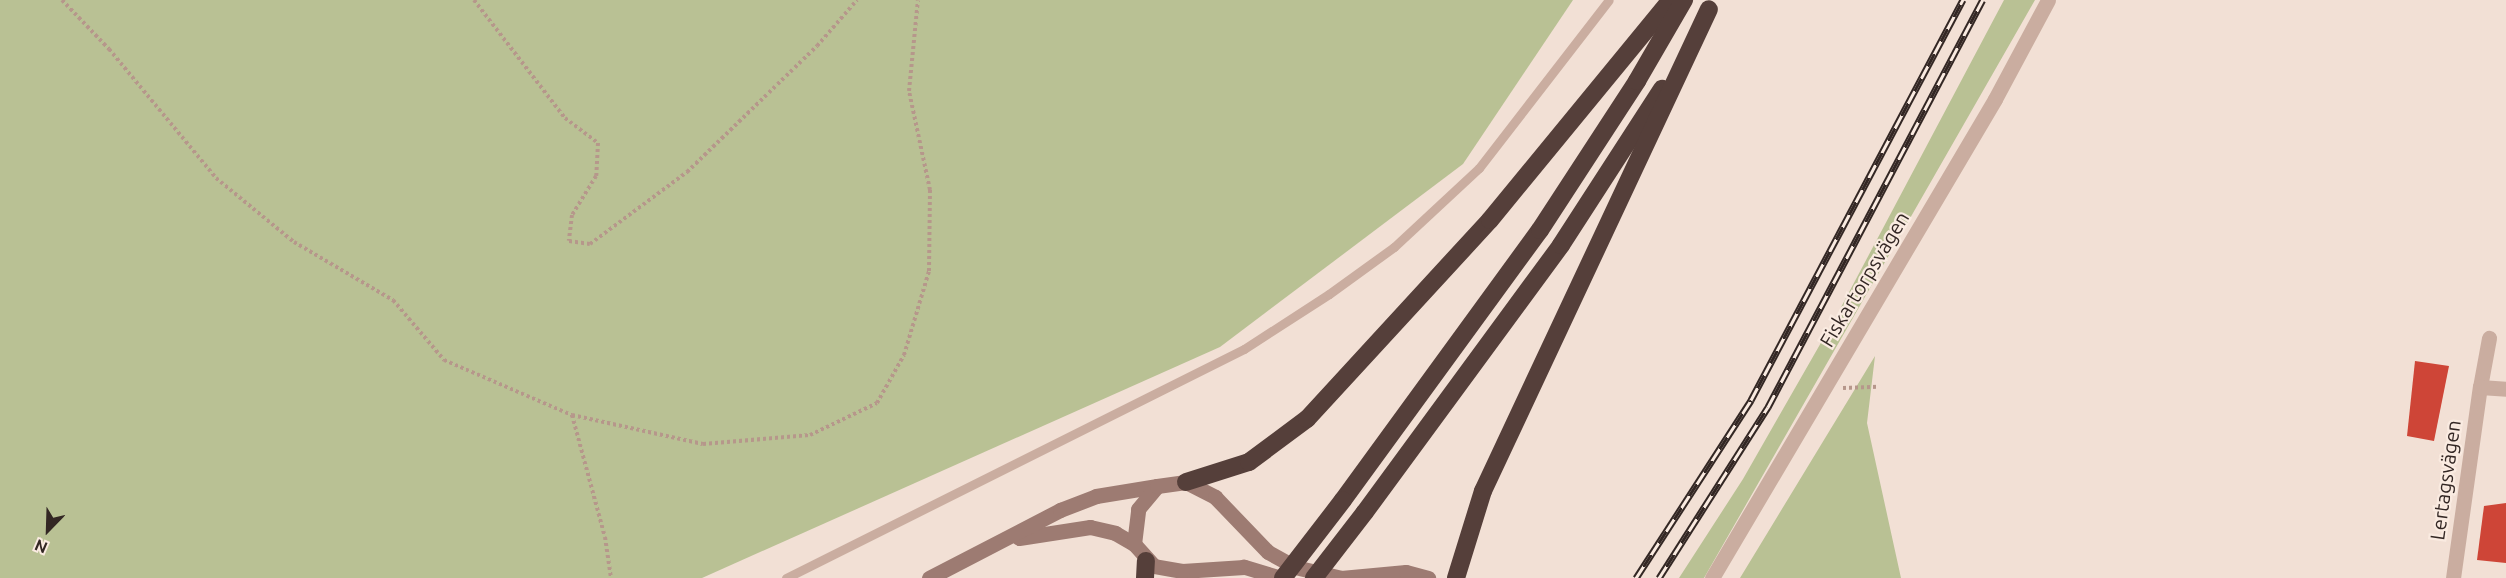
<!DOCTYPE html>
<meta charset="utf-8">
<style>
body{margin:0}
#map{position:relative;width:2506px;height:578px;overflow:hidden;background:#f2e0d5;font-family:Ubuntu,sans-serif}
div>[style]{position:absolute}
.green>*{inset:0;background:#b9c194}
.building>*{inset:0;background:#ce4537}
.path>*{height:4px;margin-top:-2px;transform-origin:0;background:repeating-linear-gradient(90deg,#b6978b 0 3px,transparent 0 6px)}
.lane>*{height:9px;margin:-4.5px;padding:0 4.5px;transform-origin:4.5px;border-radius:4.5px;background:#caada0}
.street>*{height:15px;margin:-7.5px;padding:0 7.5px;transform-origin:7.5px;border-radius:7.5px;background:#caada0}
.secondary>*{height:15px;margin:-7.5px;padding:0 7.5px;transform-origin:7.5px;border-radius:7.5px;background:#9d7b72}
.highway>*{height:18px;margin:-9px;padding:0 9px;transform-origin:9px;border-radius:9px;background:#553f3a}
.rail>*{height:7px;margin-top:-3.5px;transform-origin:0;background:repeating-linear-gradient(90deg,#faebe1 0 14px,#332724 0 28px);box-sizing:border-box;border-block:2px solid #332724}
.highway-bridge>*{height:18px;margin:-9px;padding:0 9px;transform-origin:9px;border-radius:9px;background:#553f3a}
span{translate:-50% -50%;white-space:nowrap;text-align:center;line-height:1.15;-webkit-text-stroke:4.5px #faebe1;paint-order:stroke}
.street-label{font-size:20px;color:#332724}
.north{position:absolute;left:18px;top:500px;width:60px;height:60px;-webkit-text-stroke:4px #faebe1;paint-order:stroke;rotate:203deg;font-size:16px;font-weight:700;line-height:24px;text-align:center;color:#332724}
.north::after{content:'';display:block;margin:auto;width:21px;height:27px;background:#332724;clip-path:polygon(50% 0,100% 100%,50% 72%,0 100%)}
</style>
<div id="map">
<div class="green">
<i style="clip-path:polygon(0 0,1573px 0,1463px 164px,1220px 347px,702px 578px,0 578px)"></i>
<i style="clip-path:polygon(2004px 0,2035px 0,1704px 578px,1679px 578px,1743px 479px,1838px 313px)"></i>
<i style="clip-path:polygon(1875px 356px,1867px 423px,1901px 578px,1740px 578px)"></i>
</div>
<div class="building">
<i style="clip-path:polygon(2415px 361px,2449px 366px,2434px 441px,2407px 436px)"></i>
<i style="clip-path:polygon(2506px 503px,2506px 563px,2477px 560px,2484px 506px)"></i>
</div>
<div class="path">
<i style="left:62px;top:0;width:68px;rotate:46.2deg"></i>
<i style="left:109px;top:49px;width:168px;rotate:50.3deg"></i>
<i style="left:216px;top:178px;width:101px;rotate:39.4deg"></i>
<i style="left:294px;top:242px;width:115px;rotate:30.4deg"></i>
<i style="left:393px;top:300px;width:79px;rotate:49.6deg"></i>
<i style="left:444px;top:360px;width:139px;rotate:23.3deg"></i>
<i style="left:572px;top:415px;width:134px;rotate:12.5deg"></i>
<i style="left:703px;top:444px;width:107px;rotate:-4.8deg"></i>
<i style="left:810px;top:435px;width:74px;rotate:-25.5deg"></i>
<i style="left:877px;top:403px;width:55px;rotate:-60.6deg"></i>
<i style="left:904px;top:355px;width:88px;rotate:-73.4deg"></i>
<i style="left:929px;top:271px;width:81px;rotate:-89.3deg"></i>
<i style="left:930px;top:190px;width:101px;rotate:-102deg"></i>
<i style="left:909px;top:91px;width:91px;rotate:-84.4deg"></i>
<i style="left:474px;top:0;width:149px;rotate:52.4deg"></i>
<i style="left:565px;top:118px;width:41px;rotate:37.1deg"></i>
<i style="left:598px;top:143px;width:33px;rotate:93deg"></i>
<i style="left:596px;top:176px;width:46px;rotate:121.6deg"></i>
<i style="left:572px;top:215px;width:26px;rotate:97deg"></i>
<i style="left:569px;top:241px;width:21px;rotate:8deg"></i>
<i style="left:590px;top:244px;width:121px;rotate:-36.6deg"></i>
<i style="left:687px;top:172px;width:181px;rotate:-44.1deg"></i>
<i style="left:817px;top:46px;width:61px;rotate:-49deg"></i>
<i style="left:1843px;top:388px;width:35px;rotate:-2deg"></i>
<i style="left:572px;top:415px;width:126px;rotate:74.9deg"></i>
<i style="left:605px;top:537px;width:41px;rotate:81.7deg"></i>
</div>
<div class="lane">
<i style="left:786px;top:578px;width:512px;rotate:-26.57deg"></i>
<i style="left:1244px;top:349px;width:101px;rotate:-32.9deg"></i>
<i style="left:1329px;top:294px;width:80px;rotate:-35.9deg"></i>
<i style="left:1394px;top:247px;width:116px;rotate:-42.9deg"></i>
<i style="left:1479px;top:168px;width:212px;rotate:-52.3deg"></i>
</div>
<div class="street">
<i style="left:2480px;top:387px;width:50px;rotate:-79.6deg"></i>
<i style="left:1712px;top:578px;width:556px;rotate:-59.42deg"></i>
<i style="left:1995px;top:99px;width:112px;rotate:-61.8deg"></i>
<i style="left:2453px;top:578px;width:193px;rotate:-82deg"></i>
<i style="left:2480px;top:387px;width:26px;rotate:4deg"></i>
</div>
<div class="secondary">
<i style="left:1019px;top:538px;width:72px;rotate:-8.8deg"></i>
<i style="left:1090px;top:527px;width:26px;rotate:13deg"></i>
<i style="left:1115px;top:533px;width:22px;rotate:30deg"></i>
<i style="left:929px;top:578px;width:148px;rotate:-27.4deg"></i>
<i style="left:1060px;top:510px;width:39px;rotate:-21deg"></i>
<i style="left:1096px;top:496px;width:62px;rotate:-9.3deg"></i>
<i style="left:1281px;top:578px;width:39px;rotate:-163deg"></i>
<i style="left:1244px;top:567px;width:62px;rotate:176.3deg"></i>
<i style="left:1182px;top:571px;width:28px;rotate:-170deg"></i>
<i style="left:1154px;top:566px;width:30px;rotate:-132deg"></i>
<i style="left:1134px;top:544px;width:35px;rotate:-83deg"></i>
<i style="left:1138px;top:509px;width:30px;rotate:-50deg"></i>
<i style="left:1157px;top:486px;width:29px;rotate:-8deg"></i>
<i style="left:1186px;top:482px;width:33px;rotate:27deg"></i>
<i style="left:1215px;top:497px;width:76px;rotate:46.1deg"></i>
<i style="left:1268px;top:552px;width:31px;rotate:29deg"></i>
<i style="left:1295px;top:567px;width:47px;rotate:13.4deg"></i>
<i style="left:1341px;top:578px;width:65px;rotate:-5.3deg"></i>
<i style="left:1406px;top:572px;width:23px;rotate:15deg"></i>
</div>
<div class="highway">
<i style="left:1186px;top:482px;width:66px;rotate:-17.6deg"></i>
<i style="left:1249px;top:462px;width:72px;rotate:-36.6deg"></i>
<i style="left:1307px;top:419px;width:270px;rotate:-47.4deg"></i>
<i style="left:1490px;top:220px;width:285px;rotate:-50.6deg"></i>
<i style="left:1343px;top:500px;width:334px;rotate:-53.9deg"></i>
<i style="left:1540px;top:230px;width:178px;rotate:-56.9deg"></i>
<i style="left:1637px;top:81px;width:94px;rotate:-59.9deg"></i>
<i style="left:1365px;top:512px;width:331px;rotate:-53.7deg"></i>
<i style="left:1561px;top:245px;width:186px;rotate:-57.1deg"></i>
<i style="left:1145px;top:578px;width:17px;rotate:-87deg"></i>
<i style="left:1456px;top:578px;width:91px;rotate:-72.8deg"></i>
<i style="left:1483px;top:491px;width:532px;rotate:-64.88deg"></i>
</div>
<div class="rail">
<i style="left:1636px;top:578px;width:212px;rotate:-57.1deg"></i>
<i style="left:1751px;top:400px;width:453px;rotate:-62.1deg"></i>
<i style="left:1659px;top:578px;width:203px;rotate:-57.5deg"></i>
<i style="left:1768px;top:407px;width:460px;rotate:-62.2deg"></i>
</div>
<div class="highway-bridge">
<i style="left:1283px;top:578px;width:98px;rotate:-52.4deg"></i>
<i style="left:1314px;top:578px;width:83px;rotate:-52.3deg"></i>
</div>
<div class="street-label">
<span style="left:1864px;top:279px;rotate:-59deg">Fiskartorpsvägen</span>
<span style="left:2445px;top:480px;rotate:-82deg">Lertagsvägen</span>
</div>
<div class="north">N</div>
</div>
